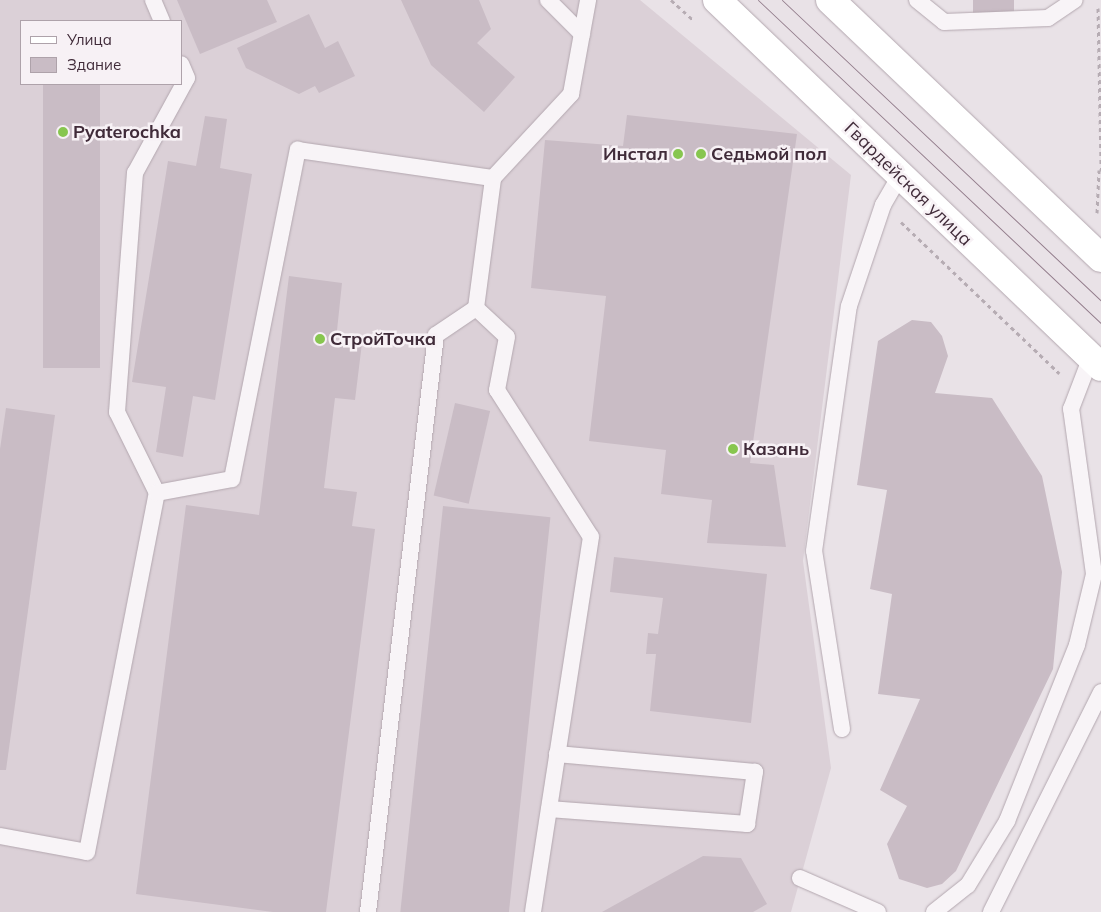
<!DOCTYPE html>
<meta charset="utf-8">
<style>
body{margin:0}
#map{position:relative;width:1101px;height:912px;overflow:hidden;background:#e9e2e7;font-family:Mulish,sans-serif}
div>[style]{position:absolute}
.built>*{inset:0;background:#dbd0d7}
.building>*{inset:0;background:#c9bcc5;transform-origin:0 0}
.path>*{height:3px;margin-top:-1.5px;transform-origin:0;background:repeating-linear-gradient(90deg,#b6acb3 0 4px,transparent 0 8px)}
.roads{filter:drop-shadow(0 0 1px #b3a7af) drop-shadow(0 0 1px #b3a7af)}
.service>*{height:16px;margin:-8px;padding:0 8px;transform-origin:8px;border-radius:8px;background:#f8f4f7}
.secondary>*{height:28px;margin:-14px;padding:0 14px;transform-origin:14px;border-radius:14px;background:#fff}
.tram>*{height:1px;margin:-0.5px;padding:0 0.5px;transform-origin:0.5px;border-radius:0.5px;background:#927c8b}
.dots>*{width:14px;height:14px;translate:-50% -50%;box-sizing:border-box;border:2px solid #f7f1f5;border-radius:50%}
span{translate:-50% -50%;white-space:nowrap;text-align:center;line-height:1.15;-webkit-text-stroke:5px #f7f1f5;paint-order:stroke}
.poi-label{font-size:18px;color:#402b39;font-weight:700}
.left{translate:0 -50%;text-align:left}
.right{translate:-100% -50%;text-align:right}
.street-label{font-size:18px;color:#402b39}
.legend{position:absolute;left:20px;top:20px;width:162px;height:65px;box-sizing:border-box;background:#f7f1f5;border:1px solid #aea2aa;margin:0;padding:6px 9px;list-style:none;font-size:15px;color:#402b39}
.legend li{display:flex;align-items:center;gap:10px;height:25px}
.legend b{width:25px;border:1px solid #aea2aa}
</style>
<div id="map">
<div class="built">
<i style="clip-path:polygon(evenodd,0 0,640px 0,851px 175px,803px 561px,831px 768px,791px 912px,0 912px,0 0,21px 21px,181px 21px,181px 84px,21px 84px,21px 21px)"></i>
</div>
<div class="building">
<i style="clip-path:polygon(177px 0,267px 0,277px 22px,200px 54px)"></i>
<i style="clip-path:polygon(401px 0,479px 0,491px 29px,477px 43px,515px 77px,484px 112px,431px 65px)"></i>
<i style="left:973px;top:0;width:41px;height:13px"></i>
<i style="clip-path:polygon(309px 14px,325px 48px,338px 41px,355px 76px,319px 93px,315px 86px,299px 94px,246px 68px,237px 48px)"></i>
<i style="left:43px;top:84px;width:57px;height:284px"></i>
<i style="clip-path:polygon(627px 115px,797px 134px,750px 463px,774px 465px,786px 547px,707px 543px,712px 500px,661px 494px,666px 450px,589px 441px,606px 296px,531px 288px,545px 140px,623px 146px)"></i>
<i style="clip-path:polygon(205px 116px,227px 119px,220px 168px,252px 174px,215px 400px,193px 396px,183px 457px,156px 452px,166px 387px,132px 382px,168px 161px,196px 166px)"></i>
<i style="clip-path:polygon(289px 276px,342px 283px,336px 340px,362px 343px,355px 400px,335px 398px,324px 488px,357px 492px,352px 526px,375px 529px,326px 912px,273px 912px,136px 894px,186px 505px,259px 515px)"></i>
<i style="clip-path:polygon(912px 320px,931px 322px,942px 336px,948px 356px,935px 393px,992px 398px,1042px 476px,1062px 572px,1053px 669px,956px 871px,942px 884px,927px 888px,899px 879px,887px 844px,907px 806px,880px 790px,920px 699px,878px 694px,892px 594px,870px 589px,887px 490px,857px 485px,878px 341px)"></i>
<i style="left:455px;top:403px;width:36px;height:95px;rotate:13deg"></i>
<i style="clip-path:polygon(6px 408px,55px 415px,6px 770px,0 770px,0 449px)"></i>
<i style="left:443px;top:506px;width:108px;height:409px;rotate:6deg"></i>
<i style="clip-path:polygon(614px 557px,767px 574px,751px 723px,650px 711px,656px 654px,646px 654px,648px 633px,658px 634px,663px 598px,610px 592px)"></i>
<i style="clip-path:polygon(703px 856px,741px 858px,767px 904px,753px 912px,602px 912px)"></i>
</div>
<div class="path">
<i style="left:671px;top:0;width:31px;rotate:42deg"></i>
<i style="left:1098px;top:8px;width:163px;rotate:88.9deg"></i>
<i style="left:1097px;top:213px;width:43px;rotate:-87.3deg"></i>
<i style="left:901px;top:222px;width:219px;rotate:43.7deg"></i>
</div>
<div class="roads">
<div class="service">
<i style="left:153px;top:0;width:23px;rotate:67deg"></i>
<i style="left:548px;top:0;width:48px;rotate:45deg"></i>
<i style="left:917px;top:0;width:35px;rotate:39deg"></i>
<i style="left:944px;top:22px;width:104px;rotate:-2.2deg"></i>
<i style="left:1048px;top:18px;width:32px;rotate:-34deg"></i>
<i style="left:476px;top:308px;width:42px;rotate:43.1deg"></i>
<i style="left:507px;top:337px;width:54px;rotate:100.7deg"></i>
<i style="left:497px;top:390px;width:174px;rotate:57.4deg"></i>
<i style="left:591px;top:537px;width:379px;rotate:98.8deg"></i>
<i style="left:157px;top:493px;width:90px;rotate:-116.3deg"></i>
<i style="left:117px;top:412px;width:240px;rotate:-85.7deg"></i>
<i style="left:135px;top:173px;width:108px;rotate:-61.3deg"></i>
<i style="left:187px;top:78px;width:15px;rotate:-113deg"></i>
<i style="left:842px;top:729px;width:180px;rotate:-98.9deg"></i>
<i style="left:814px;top:551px;width:247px;rotate:-81.9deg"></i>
<i style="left:849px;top:306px;width:107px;rotate:-71.4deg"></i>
<i style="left:883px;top:205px;width:32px;rotate:-60deg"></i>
<i style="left:549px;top:809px;width:199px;rotate:4.3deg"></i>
<i style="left:747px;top:824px;width:53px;rotate:-81.3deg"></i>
<i style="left:755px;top:772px;width:199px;rotate:-174.8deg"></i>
<i style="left:0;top:836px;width:88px;rotate:10.4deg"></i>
<i style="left:87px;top:852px;width:366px;rotate:-79deg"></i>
<i style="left:157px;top:493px;width:76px;rotate:-10.6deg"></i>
<i style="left:232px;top:479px;width:336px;rotate:-78.7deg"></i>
<i style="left:298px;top:150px;width:197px;rotate:8.2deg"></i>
<i style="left:493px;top:178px;width:115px;rotate:-47.1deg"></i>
<i style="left:571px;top:94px;width:96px;rotate:-79.7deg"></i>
<i style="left:800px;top:878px;width:85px;rotate:23.6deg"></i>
<i style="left:368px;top:912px;width:581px;rotate:-83.28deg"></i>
<i style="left:436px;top:335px;width:48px;rotate:-34deg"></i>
<i style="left:476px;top:308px;width:131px;rotate:-82.5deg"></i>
<i style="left:934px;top:912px;width:43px;rotate:-38.5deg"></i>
<i style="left:968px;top:885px;width:75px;rotate:-58.6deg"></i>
<i style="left:1007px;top:821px;width:189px;rotate:-68.3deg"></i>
<i style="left:1077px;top:645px;width:73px;rotate:-76.5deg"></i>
<i style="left:1094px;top:574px;width:167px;rotate:-97.9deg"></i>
<i style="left:1071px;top:409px;width:56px;rotate:-69deg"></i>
<i style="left:991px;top:912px;width:246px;rotate:-63.4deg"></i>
</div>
<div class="secondary">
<i style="left:717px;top:0;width:531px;rotate:43.7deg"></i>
<i style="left:830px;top:0;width:374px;rotate:43.6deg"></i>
</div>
</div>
<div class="tram">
<i style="left:758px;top:0;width:471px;rotate:43.3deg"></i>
<i style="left:782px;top:0;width:439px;rotate:43.3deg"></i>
</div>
<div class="dots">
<i style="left:63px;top:132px;background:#87c64f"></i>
<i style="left:678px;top:154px;background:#87c64f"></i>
<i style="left:701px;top:154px;background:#87c64f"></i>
<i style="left:320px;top:339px;background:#87c64f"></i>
<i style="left:733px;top:449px;background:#87c64f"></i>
</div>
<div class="poi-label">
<span class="left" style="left:73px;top:132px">Pyaterochka</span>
<span class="right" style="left:668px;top:154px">Инстал</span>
<span class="left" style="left:711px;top:154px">Седьмой пол</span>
<span class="left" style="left:330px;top:339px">СтройТочка</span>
<span class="left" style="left:743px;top:449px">Казань</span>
</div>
<div class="street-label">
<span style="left:908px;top:184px;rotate:44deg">Гвардейская улица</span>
</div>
<ul class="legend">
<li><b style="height:6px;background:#fff"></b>Улица</li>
<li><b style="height:14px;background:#c9bcc5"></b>Здание</li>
</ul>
</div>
